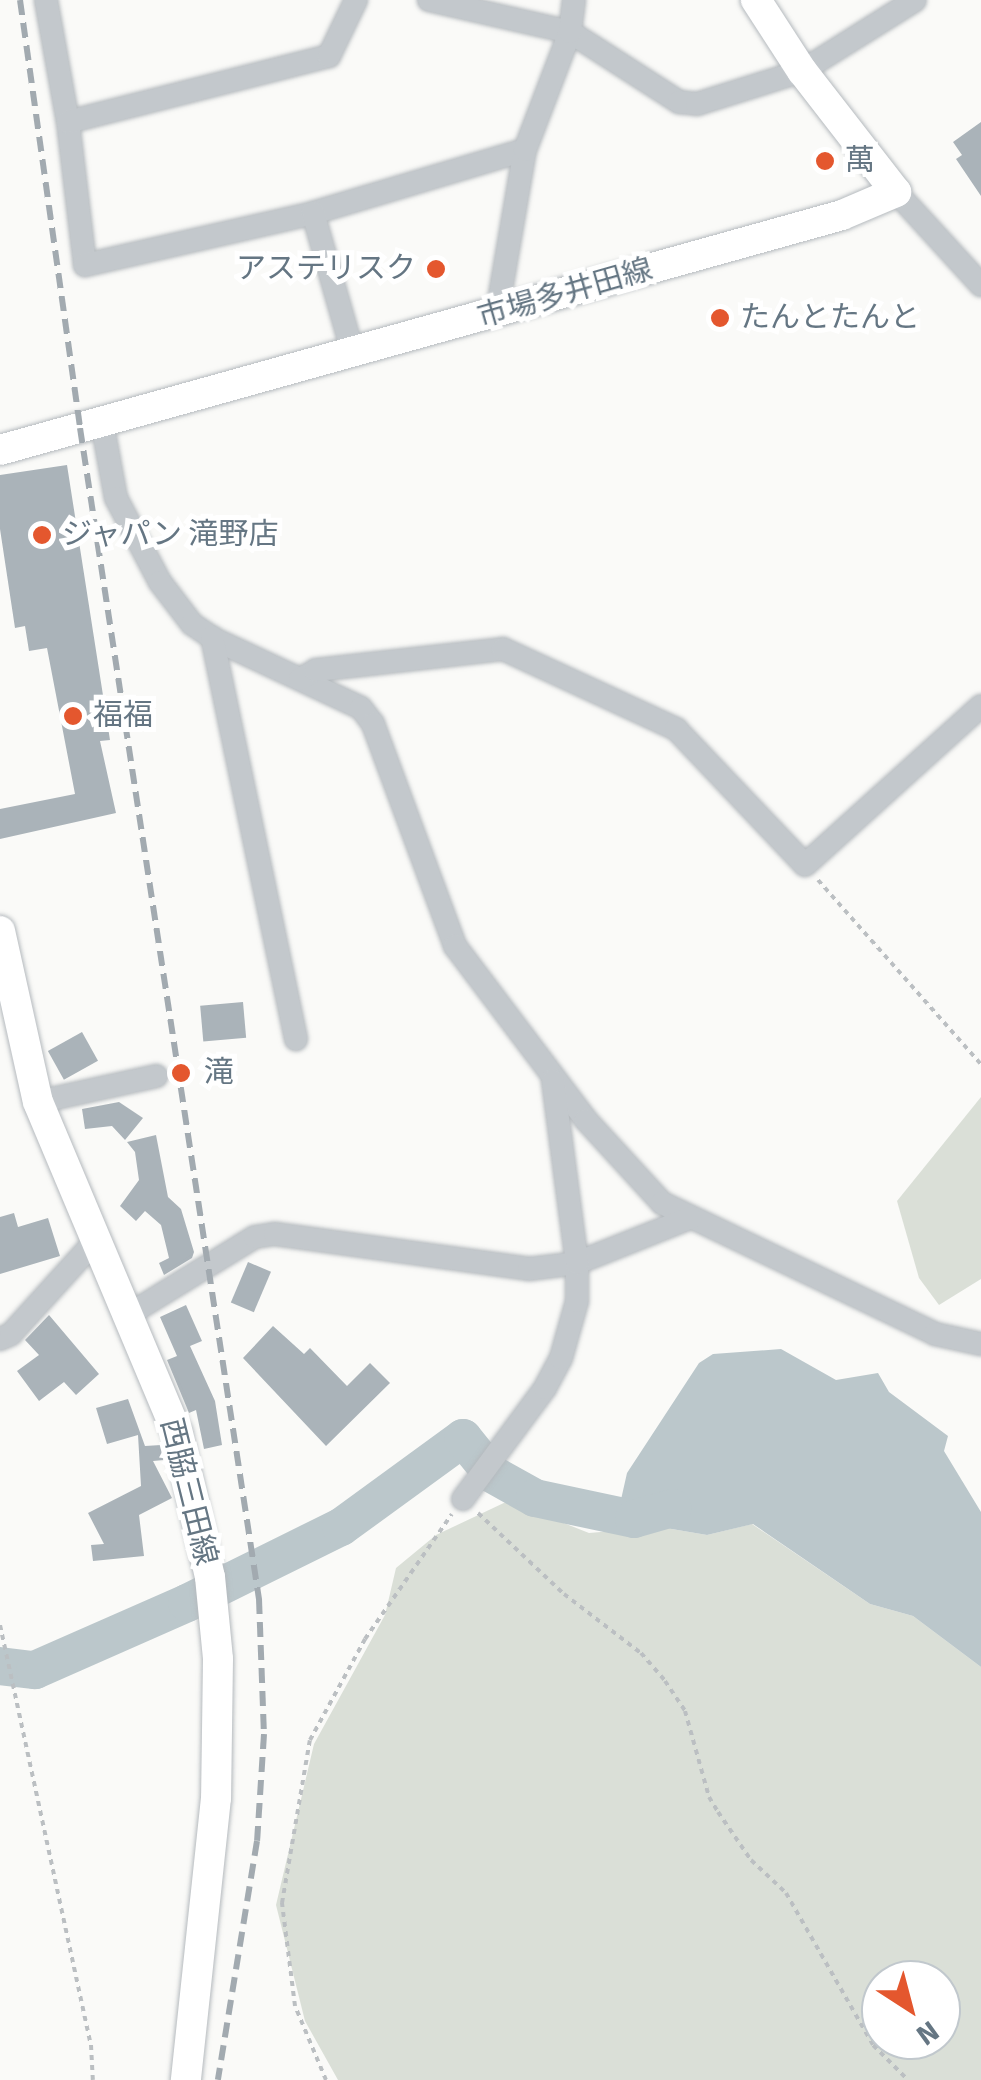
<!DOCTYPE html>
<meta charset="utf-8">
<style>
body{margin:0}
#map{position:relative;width:981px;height:2080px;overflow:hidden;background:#fafaf8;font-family:Signika,"Noto Sans JP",sans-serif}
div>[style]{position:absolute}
.green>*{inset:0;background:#dadfd7}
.water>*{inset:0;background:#bbc7cb}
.river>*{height:38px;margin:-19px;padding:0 19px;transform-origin:19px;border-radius:19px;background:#bbc7cb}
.building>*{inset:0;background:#aab3b9;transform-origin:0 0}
.path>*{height:4px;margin-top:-2px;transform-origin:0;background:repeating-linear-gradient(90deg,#bbbfc2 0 5px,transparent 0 10px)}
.roads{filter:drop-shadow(0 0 2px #b5babe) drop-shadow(0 0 2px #b5babe)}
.minor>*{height:22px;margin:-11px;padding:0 11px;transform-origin:11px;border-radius:11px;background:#c3c8cc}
.major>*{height:30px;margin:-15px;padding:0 15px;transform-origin:15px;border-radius:15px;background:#fff}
.rail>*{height:6px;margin-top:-3px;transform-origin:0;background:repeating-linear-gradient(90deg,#a2aab0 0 15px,transparent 0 23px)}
.dots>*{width:28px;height:28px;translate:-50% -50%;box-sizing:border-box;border:5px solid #fff;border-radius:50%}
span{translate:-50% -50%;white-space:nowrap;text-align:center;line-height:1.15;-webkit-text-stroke:10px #fff;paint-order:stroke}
.poi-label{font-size:30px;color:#657683}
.left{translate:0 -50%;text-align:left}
.right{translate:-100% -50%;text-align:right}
.street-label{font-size:30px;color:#657683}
.north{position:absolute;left:861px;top:1960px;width:100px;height:100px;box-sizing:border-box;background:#fff;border:2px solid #c1c8cd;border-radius:50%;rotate:144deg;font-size:28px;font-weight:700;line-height:40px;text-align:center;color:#657683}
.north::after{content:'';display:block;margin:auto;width:35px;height:45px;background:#e4572e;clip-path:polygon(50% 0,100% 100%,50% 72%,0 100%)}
</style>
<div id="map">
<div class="green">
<i style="clip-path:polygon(981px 1097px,981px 1279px,939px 1305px,919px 1278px,897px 1201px)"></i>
<i style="clip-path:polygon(evenodd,508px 1501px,589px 1533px,660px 1527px,707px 1535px,752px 1524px,870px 1604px,913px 1616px,981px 1667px,981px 2080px,338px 2080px,305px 2021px,276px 1905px,314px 1744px,385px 1615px,396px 1568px,436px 1535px,508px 1501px,881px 1980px,941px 1980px,941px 2040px,881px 2040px,881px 1980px)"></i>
</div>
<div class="water">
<i style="clip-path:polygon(781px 1349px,836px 1380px,878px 1373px,889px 1392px,948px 1436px,944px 1451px,981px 1512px,981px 1667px,913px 1616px,870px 1604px,753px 1524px,707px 1535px,660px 1527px,617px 1531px,625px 1507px,620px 1504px,627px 1473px,699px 1363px,713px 1354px)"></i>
</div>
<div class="river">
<i style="left:492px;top:1474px;width:49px;rotate:29.2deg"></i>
<i style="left:535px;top:1498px;width:101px;rotate:12deg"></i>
<i style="left:634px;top:1519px;width:40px;rotate:-16deg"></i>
<i style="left:0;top:1666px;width:35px;rotate:7deg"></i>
<i style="left:35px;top:1670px;width:166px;rotate:-23.8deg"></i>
<i style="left:187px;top:1603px;width:172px;rotate:-26.3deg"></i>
<i style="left:341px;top:1527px;width:151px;rotate:-36.1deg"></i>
<i style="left:463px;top:1438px;width:32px;rotate:51deg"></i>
</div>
<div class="building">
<i style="clip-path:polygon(981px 122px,981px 196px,956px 159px,962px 155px,953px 142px)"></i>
<i style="clip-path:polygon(67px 465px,110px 740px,100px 741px,116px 813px,0 839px,0 809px,75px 794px,47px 648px,29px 651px,25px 626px,15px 628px,0 529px,0 475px)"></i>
<i style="left:243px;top:1002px;width:36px;height:43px;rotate:85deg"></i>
<i style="left:82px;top:1032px;width:33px;height:39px;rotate:61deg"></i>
<i style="clip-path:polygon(119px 1102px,143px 1118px,125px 1140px,112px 1126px,85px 1129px,82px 1109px)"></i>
<i style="clip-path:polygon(156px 1135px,168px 1197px,181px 1209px,194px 1252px,192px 1258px,164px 1275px,159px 1263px,169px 1258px,161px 1225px,145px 1211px,136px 1221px,120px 1206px,139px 1180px,135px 1152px,127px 1142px)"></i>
<i style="clip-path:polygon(14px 1213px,18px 1227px,48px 1218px,60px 1256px,0 1274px,0 1217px)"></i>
<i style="left:248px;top:1262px;width:25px;height:44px;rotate:23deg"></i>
<i style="clip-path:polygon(186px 1305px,202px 1341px,190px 1346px,215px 1401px,222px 1445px,204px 1449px,196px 1410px,189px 1413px,167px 1360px,177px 1356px,160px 1317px)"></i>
<i style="clip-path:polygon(49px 1315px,99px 1374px,76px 1395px,64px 1382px,39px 1401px,17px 1371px,39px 1355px,25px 1340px)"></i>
<i style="clip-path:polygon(273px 1326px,304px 1354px,310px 1348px,347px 1386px,370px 1363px,390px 1383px,326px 1446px,243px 1358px)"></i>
<i style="clip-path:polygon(128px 1399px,145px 1446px,161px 1445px,164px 1460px,153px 1461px,172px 1498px,139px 1515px,144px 1556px,93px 1561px,91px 1545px,104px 1544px,88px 1513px,141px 1486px,138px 1435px,107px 1444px,96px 1408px)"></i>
</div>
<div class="path">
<i style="left:818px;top:880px;width:246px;rotate:48.5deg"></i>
<i style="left:478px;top:1513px;width:118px;rotate:43.3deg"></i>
<i style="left:564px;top:1594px;width:97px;rotate:37.5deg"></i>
<i style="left:641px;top:1653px;width:37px;rotate:49deg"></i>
<i style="left:665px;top:1681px;width:36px;rotate:56deg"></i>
<i style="left:685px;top:1711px;width:89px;rotate:74.4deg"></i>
<i style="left:709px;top:1797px;width:17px;rotate:59deg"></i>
<i style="left:718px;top:1812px;width:58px;rotate:55.5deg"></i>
<i style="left:751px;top:1860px;width:48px;rotate:43.3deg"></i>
<i style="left:786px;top:1893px;width:175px;rotate:60.2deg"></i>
<i style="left:873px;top:2045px;width:49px;rotate:45deg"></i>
<i style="left:0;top:1625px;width:430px;rotate:77.8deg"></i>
<i style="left:91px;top:2045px;width:35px;rotate:87deg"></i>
<i style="left:326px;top:2080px;width:80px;rotate:-112.7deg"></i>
<i style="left:295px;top:2006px;width:104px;rotate:-97.2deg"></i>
<i style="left:282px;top:1903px;width:165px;rotate:-80.3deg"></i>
<i style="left:310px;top:1740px;width:115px;rotate:-61.4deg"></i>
<i style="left:365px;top:1639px;width:152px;rotate:-55.2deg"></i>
</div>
<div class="roads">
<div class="minor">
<i style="left:46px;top:0;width:124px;rotate:79.8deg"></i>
<i style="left:68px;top:122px;width:144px;rotate:83.2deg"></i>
<i style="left:85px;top:265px;width:234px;rotate:-12.8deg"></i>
<i style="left:313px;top:213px;width:221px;rotate:-16.6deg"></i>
<i style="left:429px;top:0;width:145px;rotate:12.8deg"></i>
<i style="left:570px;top:32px;width:130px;rotate:32.7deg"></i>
<i style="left:679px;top:102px;width:18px;rotate:6deg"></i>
<i style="left:697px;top:104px;width:110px;rotate:-17.4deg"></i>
<i style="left:802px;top:71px;width:133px;rotate:-32.1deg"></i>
<i style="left:68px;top:122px;width:269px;rotate:-14.2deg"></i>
<i style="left:329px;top:56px;width:62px;rotate:-64.3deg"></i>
<i style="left:896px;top:192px;width:126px;rotate:47.6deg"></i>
<i style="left:313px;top:213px;width:146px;rotate:74.1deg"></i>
<i style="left:497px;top:313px;width:165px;rotate:-80.3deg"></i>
<i style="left:525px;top:150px;width:126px;rotate:-69.1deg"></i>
<i style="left:570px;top:32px;width:32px;rotate:-83deg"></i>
<i style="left:102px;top:422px;width:77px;rotate:79.6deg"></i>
<i style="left:116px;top:498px;width:95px;rotate:62.4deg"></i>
<i style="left:160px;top:582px;width:53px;rotate:52.7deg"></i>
<i style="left:192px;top:624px;width:27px;rotate:34deg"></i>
<i style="left:214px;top:639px;width:162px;rotate:25.1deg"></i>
<i style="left:361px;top:708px;width:20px;rotate:53deg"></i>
<i style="left:373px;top:724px;width:237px;rotate:69.7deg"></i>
<i style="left:455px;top:946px;width:218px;rotate:53deg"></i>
<i style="left:586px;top:1120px;width:113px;rotate:47.5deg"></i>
<i style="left:662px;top:1203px;width:303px;rotate:25.6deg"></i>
<i style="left:935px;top:1334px;width:47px;rotate:12.3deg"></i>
<i style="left:212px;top:637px;width:411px;rotate:78.2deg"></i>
<i style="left:300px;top:679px;width:18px;rotate:-29deg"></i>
<i style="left:316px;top:670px;width:188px;rotate:-6.4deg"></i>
<i style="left:503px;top:649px;width:191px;rotate:24.8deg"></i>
<i style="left:676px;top:729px;width:187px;rotate:46.5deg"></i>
<i style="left:805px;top:865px;width:237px;rotate:-42.1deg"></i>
<i style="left:38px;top:1102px;width:121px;rotate:-12.4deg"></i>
<i style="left:128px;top:1315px;width:149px;rotate:-31.6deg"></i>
<i style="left:255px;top:1237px;width:20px;rotate:-9deg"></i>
<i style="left:275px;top:1234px;width:256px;rotate:7.8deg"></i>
<i style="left:529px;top:1269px;width:48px;rotate:-7.1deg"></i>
<i style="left:577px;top:1263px;width:122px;rotate:-21.7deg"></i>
<i style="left:0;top:1339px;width:12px;rotate:-24deg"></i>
<i style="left:11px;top:1334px;width:127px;rotate:-47.9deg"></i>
<i style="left:463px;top:1499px;width:138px;rotate:-53.5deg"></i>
<i style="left:545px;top:1388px;width:34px;rotate:-62deg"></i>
<i style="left:561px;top:1358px;width:59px;rotate:-74.3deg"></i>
<i style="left:577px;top:1301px;width:38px;rotate:-90deg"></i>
<i style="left:577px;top:1263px;width:184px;rotate:-97.5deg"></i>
</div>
<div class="major">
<i style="left:0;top:450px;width:874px;rotate:-15.59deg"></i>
<i style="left:842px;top:215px;width:59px;rotate:-23.1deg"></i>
<i style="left:896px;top:192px;width:153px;rotate:-127.8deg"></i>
<i style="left:802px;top:71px;width:85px;rotate:-122.9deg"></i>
<i style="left:0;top:931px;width:175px;rotate:77.5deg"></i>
<i style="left:38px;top:1102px;width:358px;rotate:67.2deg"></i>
<i style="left:177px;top:1432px;width:149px;rotate:77.2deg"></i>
<i style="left:210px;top:1577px;width:82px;rotate:84.4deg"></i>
<i style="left:218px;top:1659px;width:139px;rotate:90.8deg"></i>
<i style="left:216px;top:1798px;width:284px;rotate:96.1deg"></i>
</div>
</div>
<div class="rail">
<i style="left:20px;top:0;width:432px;rotate:82deg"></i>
<i style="left:80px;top:428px;width:1185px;rotate:81.31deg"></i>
<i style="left:259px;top:1599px;width:135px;rotate:87.9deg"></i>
<i style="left:264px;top:1734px;width:107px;rotate:93.7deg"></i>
<i style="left:257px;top:1841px;width:242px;rotate:99.3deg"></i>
</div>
<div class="dots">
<i style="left:825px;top:161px;background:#e4572e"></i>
<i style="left:436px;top:269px;background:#e4572e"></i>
<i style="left:720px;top:318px;background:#e4572e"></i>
<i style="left:42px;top:535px;background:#e4572e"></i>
<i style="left:73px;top:716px;background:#e4572e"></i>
<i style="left:181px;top:1073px;background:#e4572e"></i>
</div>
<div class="poi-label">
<span class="left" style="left:845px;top:161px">萬</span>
<span class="right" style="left:416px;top:269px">アステリスク</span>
<span class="left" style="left:740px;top:318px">たんとたんと</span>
<span class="left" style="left:62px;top:535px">ジャパン 滝野店</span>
<span class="left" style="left:93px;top:716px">福福</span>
<span class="left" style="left:204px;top:1073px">滝</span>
</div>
<div class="street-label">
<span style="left:565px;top:294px;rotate:-16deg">市場多井田線</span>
<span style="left:188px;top:1492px;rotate:76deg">西脇三田線</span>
</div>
<div class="north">N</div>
</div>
